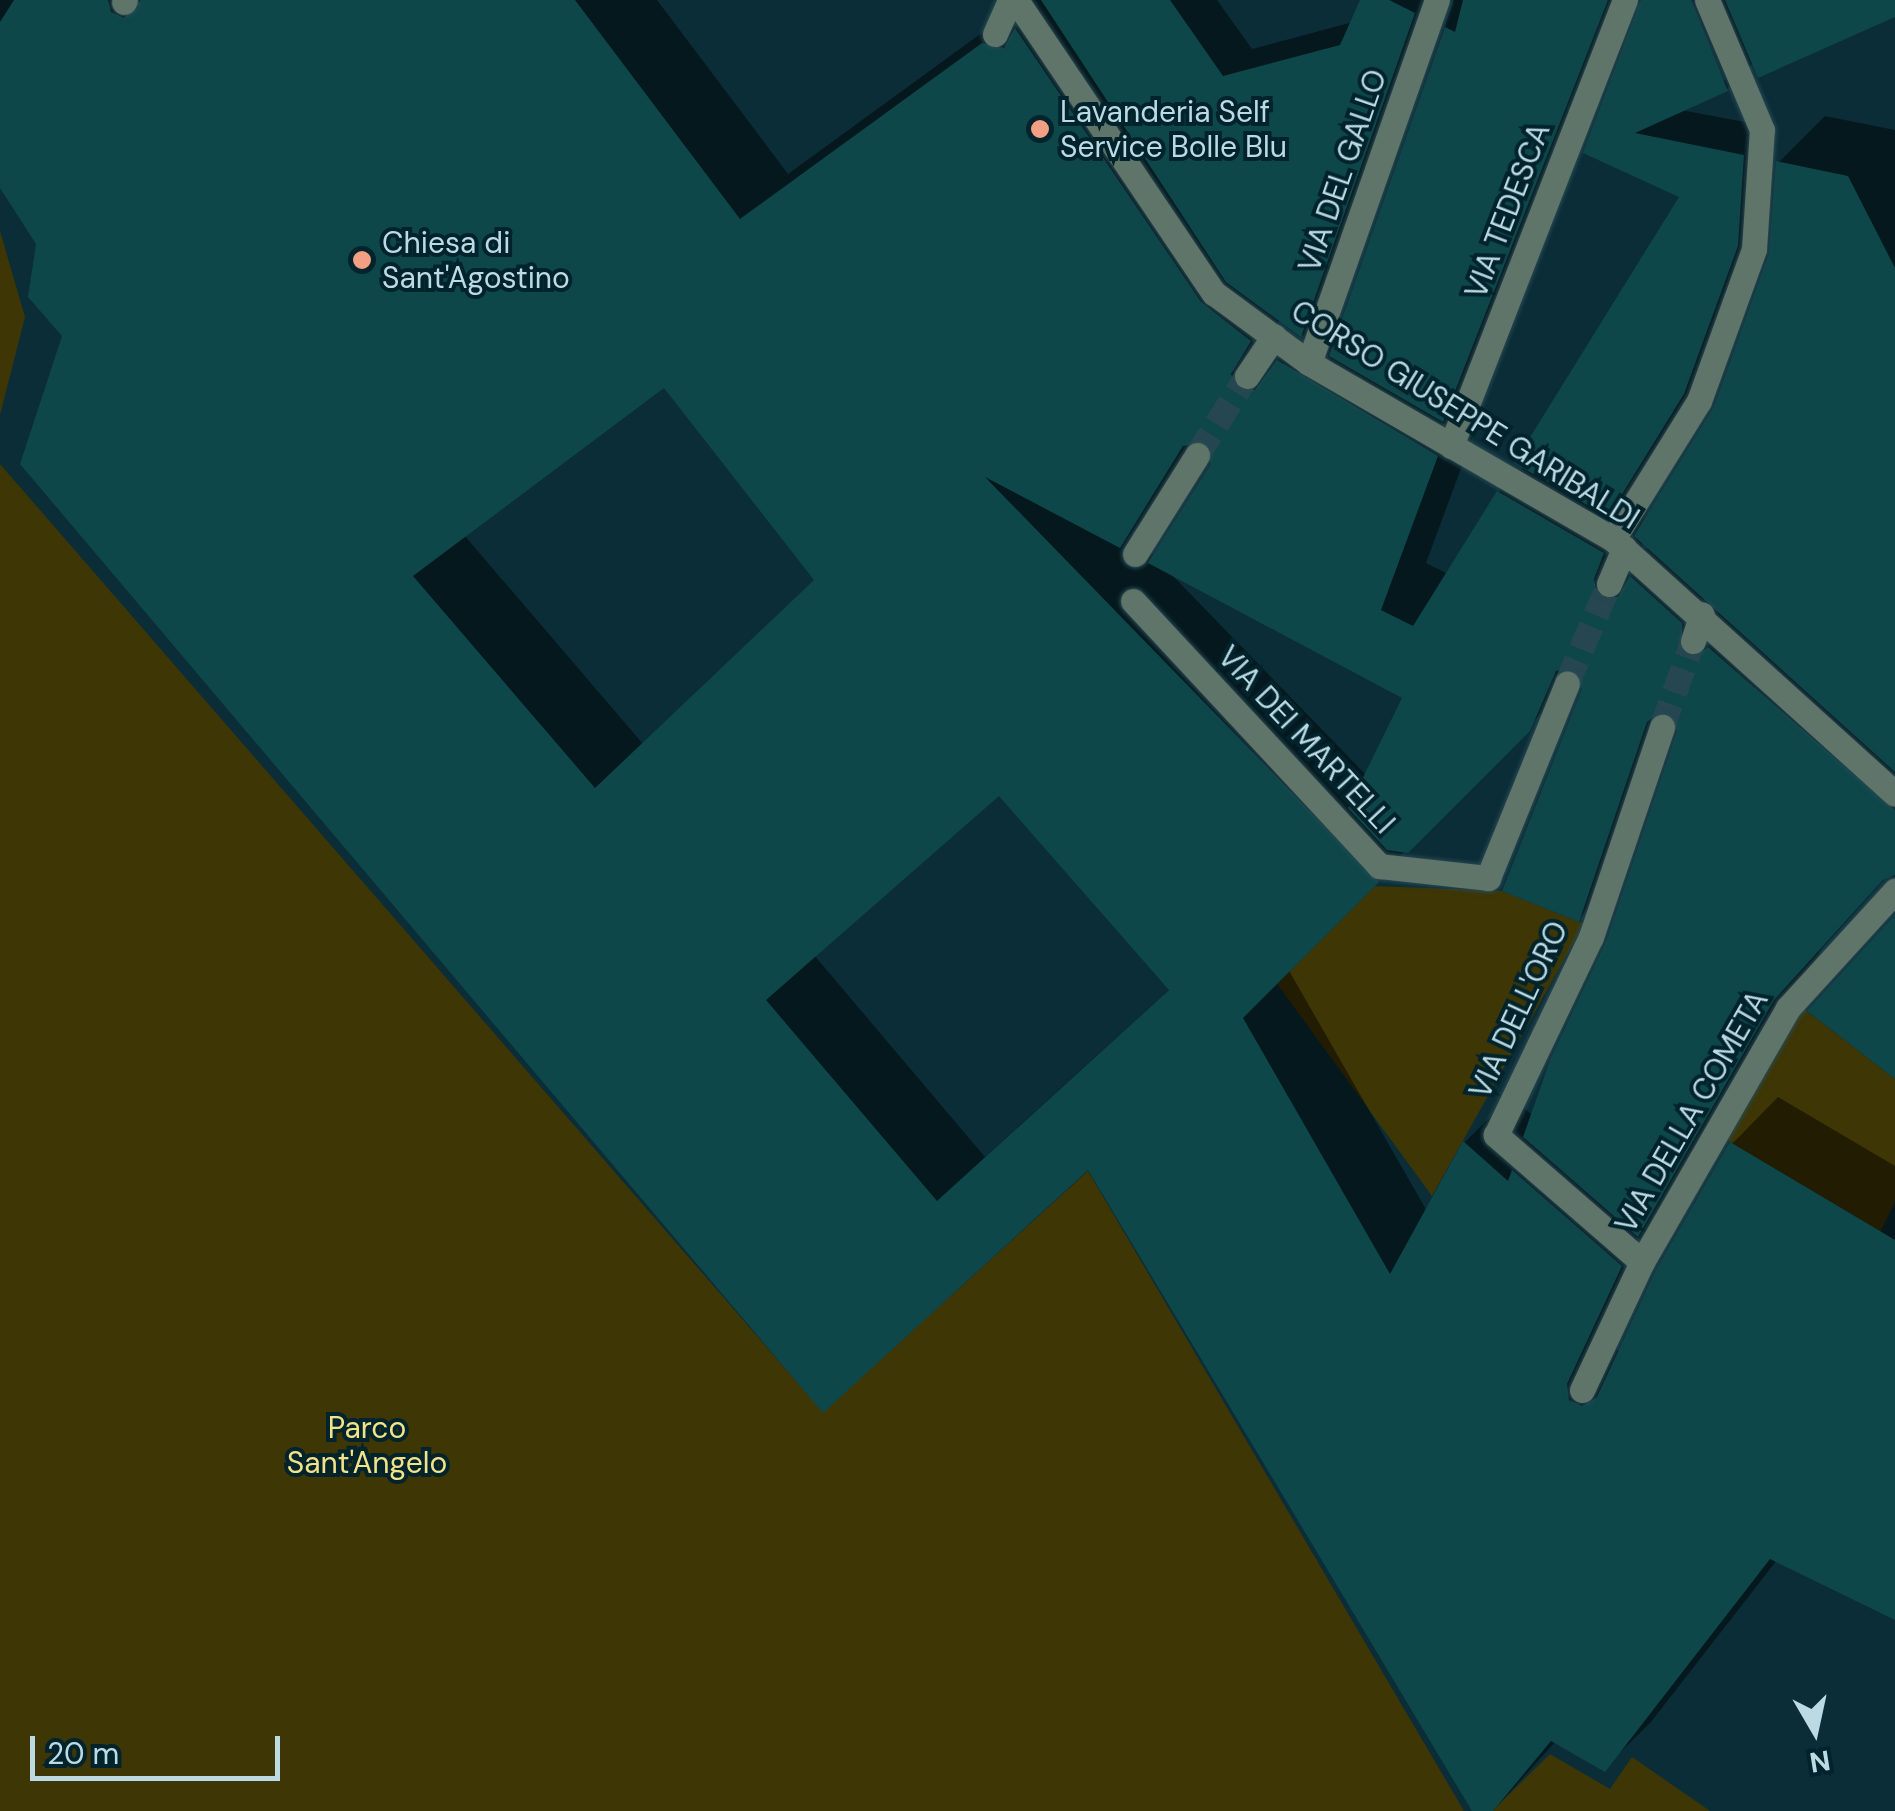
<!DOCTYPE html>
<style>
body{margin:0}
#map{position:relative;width:1895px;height:1811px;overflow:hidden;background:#0b2d37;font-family:"DM Sans",sans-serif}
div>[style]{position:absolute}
.green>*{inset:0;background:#3e3604}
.shadow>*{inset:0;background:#0007}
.building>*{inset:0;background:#0e474a}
.minor-tunnel>*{height:25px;margin-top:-12.5px;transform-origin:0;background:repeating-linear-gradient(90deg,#264751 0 25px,transparent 0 37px)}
.roads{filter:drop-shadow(0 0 2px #274953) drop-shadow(0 0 2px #274953)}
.minor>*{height:25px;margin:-12.5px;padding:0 12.5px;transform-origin:12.5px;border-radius:12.5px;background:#607569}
.dots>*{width:28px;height:28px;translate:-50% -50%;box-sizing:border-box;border:5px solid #01232c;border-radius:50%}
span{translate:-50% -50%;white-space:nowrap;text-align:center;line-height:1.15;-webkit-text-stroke:8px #01232c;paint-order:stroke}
.poi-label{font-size:30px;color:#bcdae4}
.left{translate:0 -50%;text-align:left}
.street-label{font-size:30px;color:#bcdae4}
.park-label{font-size:30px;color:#f2e288}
.north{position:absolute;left:1765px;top:1681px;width:100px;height:100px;-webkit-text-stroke:8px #01232c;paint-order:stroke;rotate:171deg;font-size:28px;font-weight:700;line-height:40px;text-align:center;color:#bcdae4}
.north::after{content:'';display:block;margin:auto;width:35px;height:45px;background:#bcdae4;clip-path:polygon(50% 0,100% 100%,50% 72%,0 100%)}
.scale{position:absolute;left:30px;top:1736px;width:250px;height:45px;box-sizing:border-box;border:5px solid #bcdae4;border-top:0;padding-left:12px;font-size:30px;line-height:35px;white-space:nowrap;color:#bcdae4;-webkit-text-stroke:8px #01232c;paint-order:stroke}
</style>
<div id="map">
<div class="green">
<i style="clip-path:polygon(0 231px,25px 317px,0 415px)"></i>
<i style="clip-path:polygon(0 464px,823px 1412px,1088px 1171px,1464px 1811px,0 1811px)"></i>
<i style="clip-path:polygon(1375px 886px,1502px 891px,1584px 924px,1432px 1196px,1277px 984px)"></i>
<i style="clip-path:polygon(1799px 1005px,1895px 1079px,1895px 1202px,1878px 1237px,1724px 1138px)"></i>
<i style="clip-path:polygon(1550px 1754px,1610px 1789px,1632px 1757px,1710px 1811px,1492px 1811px)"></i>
</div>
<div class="shadow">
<i style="clip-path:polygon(evenodd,0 0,657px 0,788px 174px,1027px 0,1217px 0,1252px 49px,1353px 22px,1363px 0,1436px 0,1322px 312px,1342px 325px,1454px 0,1623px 0,1464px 398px,1483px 409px,1426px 563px,1448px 574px,1499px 492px,1525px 466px,1683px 196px,1586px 152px,1642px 0,1687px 0,1721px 80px,1726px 80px,1692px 0,1895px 0,1895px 14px,1754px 62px,1727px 89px,1681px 110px,1771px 127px,1765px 216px,1642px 523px,1717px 408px,1772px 255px,1779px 162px,1825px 116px,1895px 130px,1895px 877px,1886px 877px,1822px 948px,1684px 1187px,1613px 1335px,1619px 1355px,1732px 1144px,1778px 1097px,1895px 1166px,1895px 1617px,1777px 1560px,1651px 1722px,1604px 1768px,1556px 1741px,1493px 1811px,1475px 1811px,1089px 1167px,823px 1409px,65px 336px,39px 244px,0 183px,0 0,1281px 319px,1304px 336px,1297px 344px,1276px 325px,1281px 319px,0 0,664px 385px,816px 579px,643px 744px,464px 535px,664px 385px,0 0,1208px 439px,1213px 464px,1155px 557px,1132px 533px,1166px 499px,1208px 439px,0 0,1641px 538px,1653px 550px,1643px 548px,1641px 538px,0 0,1171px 574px,1405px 697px,1366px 775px,1171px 574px,0 0,1579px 675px,1585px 689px,1578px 919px,1625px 872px,1677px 718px,1680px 732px,1609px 943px,1533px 1116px,1511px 1096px,1465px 1142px,1427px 1211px,1288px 969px,1579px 675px,0 0,999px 792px,1171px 988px,985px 1157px,814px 955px,999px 792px)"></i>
</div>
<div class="building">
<i style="clip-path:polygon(evenodd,14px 0,108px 0,111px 12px,124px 18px,141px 0,575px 0,740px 219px,982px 43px,1004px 48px,1015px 28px,1201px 302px,1251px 341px,1231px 374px,1237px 389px,1255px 390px,1277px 360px,1438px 456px,1381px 610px,1413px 626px,1497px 491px,1604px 553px,1594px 579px,1597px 595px,1618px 597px,1630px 576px,1682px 623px,1682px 652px,1695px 657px,1708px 647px,1895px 810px,1895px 875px,1883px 880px,1774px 1000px,1638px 1237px,1523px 1137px,1550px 1060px,1606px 942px,1677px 732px,1675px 717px,1660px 711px,1647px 722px,1579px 922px,1502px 891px,1582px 689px,1574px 668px,1556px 671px,1530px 731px,1408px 853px,1387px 850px,1348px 808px,1402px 698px,1148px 563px,1211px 464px,1206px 442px,1183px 446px,1120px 548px,985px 477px,1379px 882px,1243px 1018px,1390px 1274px,1463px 1141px,1508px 1181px,1512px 1170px,1622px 1266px,1567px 1384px,1569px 1400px,1582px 1406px,1597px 1397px,1656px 1270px,1730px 1142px,1895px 1240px,1895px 1620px,1770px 1559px,1605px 1772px,1551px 1741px,1493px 1811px,1472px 1811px,1088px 1170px,823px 1413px,20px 464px,62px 336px,28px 297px,36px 244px,0 188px,0 22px,14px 0,664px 388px,814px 580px,595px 788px,413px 576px,664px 388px,14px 0,999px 796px,1169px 990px,937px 1201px,766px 1000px,999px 796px)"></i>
<i style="clip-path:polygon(1041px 0,1170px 0,1223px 76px,1340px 45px,1360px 0,1389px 0,1415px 13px,1301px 337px,1226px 282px)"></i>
<i style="clip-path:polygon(1463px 0,1608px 0,1443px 422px,1329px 356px,1445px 27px,1455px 32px)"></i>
<i style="clip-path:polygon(1641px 0,1691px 0,1728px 91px,1635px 133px,1744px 155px,1738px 246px,1684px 394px,1608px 517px,1514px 463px,1679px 197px,1583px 153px)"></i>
<i style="clip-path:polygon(1725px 0,1895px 0,1895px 17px,1758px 78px)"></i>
<i style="clip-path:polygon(1776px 161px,1848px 176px,1895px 268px,1895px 772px,1634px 536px,1714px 407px,1769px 254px)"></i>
<i style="clip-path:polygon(1895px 915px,1895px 1079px,1807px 1011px)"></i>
</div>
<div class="minor-tunnel">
<i style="left:1197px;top:455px;width:93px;rotate:-57.7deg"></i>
<i style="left:1567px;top:683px;width:108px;rotate:-67deg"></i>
<i style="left:1662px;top:727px;width:91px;rotate:-70.2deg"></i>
</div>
<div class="roads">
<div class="minor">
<i style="left:1016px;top:0;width:354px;rotate:56deg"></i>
<i style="left:1214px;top:293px;width:118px;rotate:36.4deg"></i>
<i style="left:1309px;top:363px;width:351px;rotate:30.1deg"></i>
<i style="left:1613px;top:539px;width:380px;rotate:42.1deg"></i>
<i style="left:124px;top:2px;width:2px;rotate:-63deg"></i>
<i style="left:995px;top:34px;width:37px;rotate:-66deg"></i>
<i style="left:1309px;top:363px;width:385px;rotate:-70.6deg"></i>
<i style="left:1247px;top:376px;width:48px;rotate:-56deg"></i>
<i style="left:1451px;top:446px;width:479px;rotate:-68.7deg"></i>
<i style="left:1613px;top:539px;width:163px;rotate:-58.1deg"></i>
<i style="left:1699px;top:401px;width:162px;rotate:-70.1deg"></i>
<i style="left:1754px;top:249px;width:119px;rotate:-86.2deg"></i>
<i style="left:1762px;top:130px;width:141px;rotate:-112.9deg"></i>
<i style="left:1135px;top:554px;width:117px;rotate:-57.9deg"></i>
<i style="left:1609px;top:584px;width:39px;rotate:-67deg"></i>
<i style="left:1133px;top:601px;width:362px;rotate:47.1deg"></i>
<i style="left:1379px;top:866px;width:110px;rotate:6.3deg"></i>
<i style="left:1488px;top:878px;width:210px;rotate:-67.9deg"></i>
<i style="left:1693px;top:641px;width:28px;rotate:-72deg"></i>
<i style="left:1642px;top:1262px;width:194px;rotate:-139deg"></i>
<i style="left:1496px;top:1135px;width:220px;rotate:-64.4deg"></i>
<i style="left:1591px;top:937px;width:222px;rotate:-71.3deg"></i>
<i style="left:1582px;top:1390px;width:141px;rotate:-64.9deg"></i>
<i style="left:1642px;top:1262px;width:293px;rotate:-60.1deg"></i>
<i style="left:1788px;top:1008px;width:159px;rotate:-47.6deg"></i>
</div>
</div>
<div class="dots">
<i style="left:1040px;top:129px;background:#f39f83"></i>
<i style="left:362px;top:260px;background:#f39f83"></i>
</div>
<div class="poi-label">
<span class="left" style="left:1060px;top:129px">Lavanderia Self<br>Service Bolle Blu</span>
<span class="left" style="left:382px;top:260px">Chiesa di<br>Sant'Agostino</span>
</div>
<div class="street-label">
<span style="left:1343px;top:171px;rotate:-71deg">VIA DEL GALLO</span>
<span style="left:1508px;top:211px;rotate:-69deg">VIA TEDESCA</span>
<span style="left:1465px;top:415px;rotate:32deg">CORSO GIUSEPPE GARIBALDI</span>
<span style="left:1306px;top:740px;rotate:47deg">VIA DEI MARTELLI</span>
<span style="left:1519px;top:1010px;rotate:-65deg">VIA DELL'ORO</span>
<span style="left:1692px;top:1112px;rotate:-60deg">VIA DELLA COMETA</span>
</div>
<div class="park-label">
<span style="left:367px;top:1445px">Parco<br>Sant'Angelo</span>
</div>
<div class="north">N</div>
<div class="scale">20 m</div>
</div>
